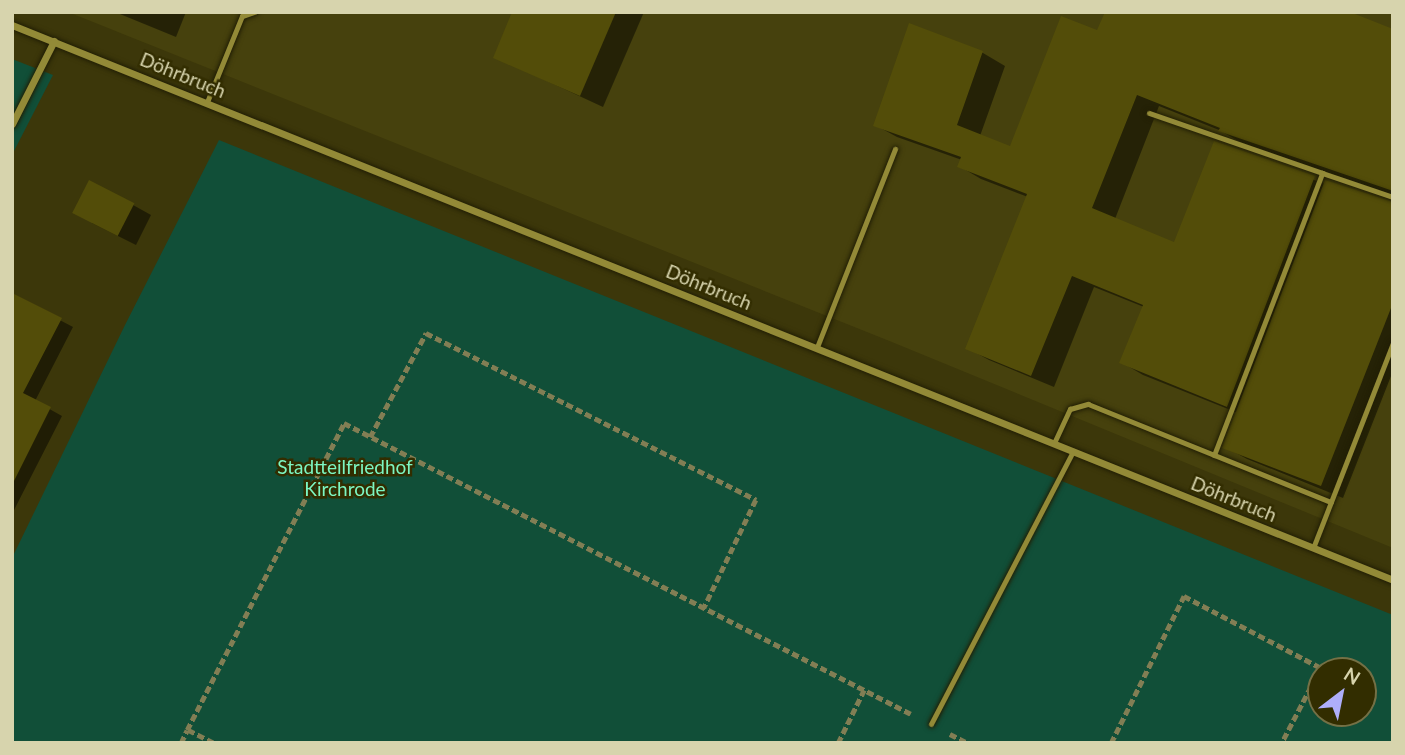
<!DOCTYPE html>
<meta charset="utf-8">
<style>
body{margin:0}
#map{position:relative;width:1405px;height:755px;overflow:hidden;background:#3c370a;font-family:Lato,sans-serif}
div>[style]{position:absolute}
.built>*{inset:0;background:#46410d}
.green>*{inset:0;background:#114f38}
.shadow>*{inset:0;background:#0007}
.building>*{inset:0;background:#534d09;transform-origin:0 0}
.path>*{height:4.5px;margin-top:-2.25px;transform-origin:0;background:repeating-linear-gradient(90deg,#827e54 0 7px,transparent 0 10.5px)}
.roads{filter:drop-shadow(0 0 2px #211e05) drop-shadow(0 0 2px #211e05)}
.service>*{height:5px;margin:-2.5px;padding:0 2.5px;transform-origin:2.5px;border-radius:2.5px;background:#938a37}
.minor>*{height:7px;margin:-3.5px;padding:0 3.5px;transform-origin:3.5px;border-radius:3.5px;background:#938a37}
span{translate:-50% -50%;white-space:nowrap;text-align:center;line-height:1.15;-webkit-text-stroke:5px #322d00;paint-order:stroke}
.street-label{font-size:19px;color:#d7d4ad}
.park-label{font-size:19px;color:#7cf6c2}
.frame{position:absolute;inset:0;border:14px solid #d7d4ad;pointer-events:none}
.north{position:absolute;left:1307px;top:657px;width:70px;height:70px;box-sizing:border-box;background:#322d00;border:2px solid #747045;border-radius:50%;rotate:32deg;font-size:19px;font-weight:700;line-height:28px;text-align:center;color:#d7d4ad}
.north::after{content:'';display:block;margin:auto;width:24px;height:32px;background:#aeaefa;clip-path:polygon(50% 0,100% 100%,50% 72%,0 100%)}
</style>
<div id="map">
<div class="built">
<i style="clip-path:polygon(68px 12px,1393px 12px,1393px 548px,887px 340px)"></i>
</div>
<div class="green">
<i style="clip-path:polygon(12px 59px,53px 75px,12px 155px)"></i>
<i style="clip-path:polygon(evenodd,219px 140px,1393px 615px,1393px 743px,12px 743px,12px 558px,125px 325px,219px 140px,1321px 671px,1363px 671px,1363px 713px,1321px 713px,1321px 671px)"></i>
</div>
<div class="shadow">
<i style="clip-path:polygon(115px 12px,186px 12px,176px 37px)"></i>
<i style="clip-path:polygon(514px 12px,644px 12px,603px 107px,495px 57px)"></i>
<i style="clip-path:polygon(911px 25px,983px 53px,1005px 66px,980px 136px,1011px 148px,1098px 32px,1393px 30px,1393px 195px,1242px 143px,1219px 130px,1159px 106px,1115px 219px,1175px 244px,1215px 143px,1325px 184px,1393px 204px,1393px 371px,1343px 498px,1247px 459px,1225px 447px,1238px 413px,1143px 375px,1121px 362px,1144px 307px,1094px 287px,1054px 387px,989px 360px,967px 348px,1028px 197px,981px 179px,959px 166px,962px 160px,897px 137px,875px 125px)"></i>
<i style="clip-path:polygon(133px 205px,151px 215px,136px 245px,92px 223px)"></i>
<i style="clip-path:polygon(12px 295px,73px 327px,35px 401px,62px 416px,12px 514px)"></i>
</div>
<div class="building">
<i style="clip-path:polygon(512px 12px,616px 12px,580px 96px,493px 58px)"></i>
<i style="clip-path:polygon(1105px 12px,1350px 12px,1393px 29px,1393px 191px,1218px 131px,1220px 128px,1137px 95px,1092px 208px,1174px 242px,1214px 141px,1315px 176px,1227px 407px,1119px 363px,1143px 305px,1072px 276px,1031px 376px,965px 349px,1027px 194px,957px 167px,961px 157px,873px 126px,909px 23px,983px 51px,957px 125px,1010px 146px,1061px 16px,1097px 30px)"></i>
<i style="left:89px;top:180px;width:51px;height:37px;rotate:27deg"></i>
<i style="clip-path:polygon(1325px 180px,1393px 202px,1393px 303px,1321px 486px,1222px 448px)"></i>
<i style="clip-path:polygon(12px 293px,62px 318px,23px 393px,51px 407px,12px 485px)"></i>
</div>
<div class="path">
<i style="left:370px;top:437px;width:118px;rotate:-61.7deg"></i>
<i style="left:426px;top:333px;width:370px;rotate:26.8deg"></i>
<i style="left:756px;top:500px;width:120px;rotate:115.7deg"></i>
<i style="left:950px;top:734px;width:20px;rotate:27deg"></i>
<i style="left:181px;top:743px;width:14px;rotate:-65deg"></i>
<i style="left:213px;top:743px;width:29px;rotate:-153deg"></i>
<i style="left:187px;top:730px;width:345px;rotate:-62.9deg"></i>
<i style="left:344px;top:423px;width:637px;rotate:27.17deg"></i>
<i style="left:838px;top:743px;width:59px;rotate:-63.9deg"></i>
<i style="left:1111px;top:743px;width:164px;rotate:-63.6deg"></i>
<i style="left:1184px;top:596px;width:155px;rotate:27.7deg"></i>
<i style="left:1321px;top:668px;width:85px;rotate:117.5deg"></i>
</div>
<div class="roads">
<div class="service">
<i style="left:207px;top:102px;width:93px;rotate:-67.9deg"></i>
<i style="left:242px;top:16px;width:13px;rotate:-18deg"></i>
<i style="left:1149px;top:113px;width:183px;rotate:19.1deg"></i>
<i style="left:817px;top:347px;width:213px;rotate:-68.5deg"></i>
<i style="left:1054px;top:443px;width:38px;rotate:-65deg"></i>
<i style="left:1070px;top:409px;width:19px;rotate:-16deg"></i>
<i style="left:1088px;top:404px;width:262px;rotate:22deg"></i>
<i style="left:1214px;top:455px;width:302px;rotate:-69deg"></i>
<i style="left:1322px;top:173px;width:75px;rotate:18.7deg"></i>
<i style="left:1313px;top:548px;width:220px;rotate:-68.7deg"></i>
<i style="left:931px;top:724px;width:308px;rotate:-62.5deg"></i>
</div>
<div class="minor">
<i style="left:12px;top:25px;width:1488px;rotate:21.89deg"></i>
<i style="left:12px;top:124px;width:93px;rotate:-63.2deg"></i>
</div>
</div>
<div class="street-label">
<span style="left:183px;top:75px;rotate:22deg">Döhrbruch</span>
<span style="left:709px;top:287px;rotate:22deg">Döhrbruch</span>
<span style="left:1234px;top:499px;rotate:22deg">Döhrbruch</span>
</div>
<div class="park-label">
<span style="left:345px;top:478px">Stadtteilfriedhof<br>Kirchrode</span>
</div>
<div class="frame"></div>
<div class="north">N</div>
</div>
